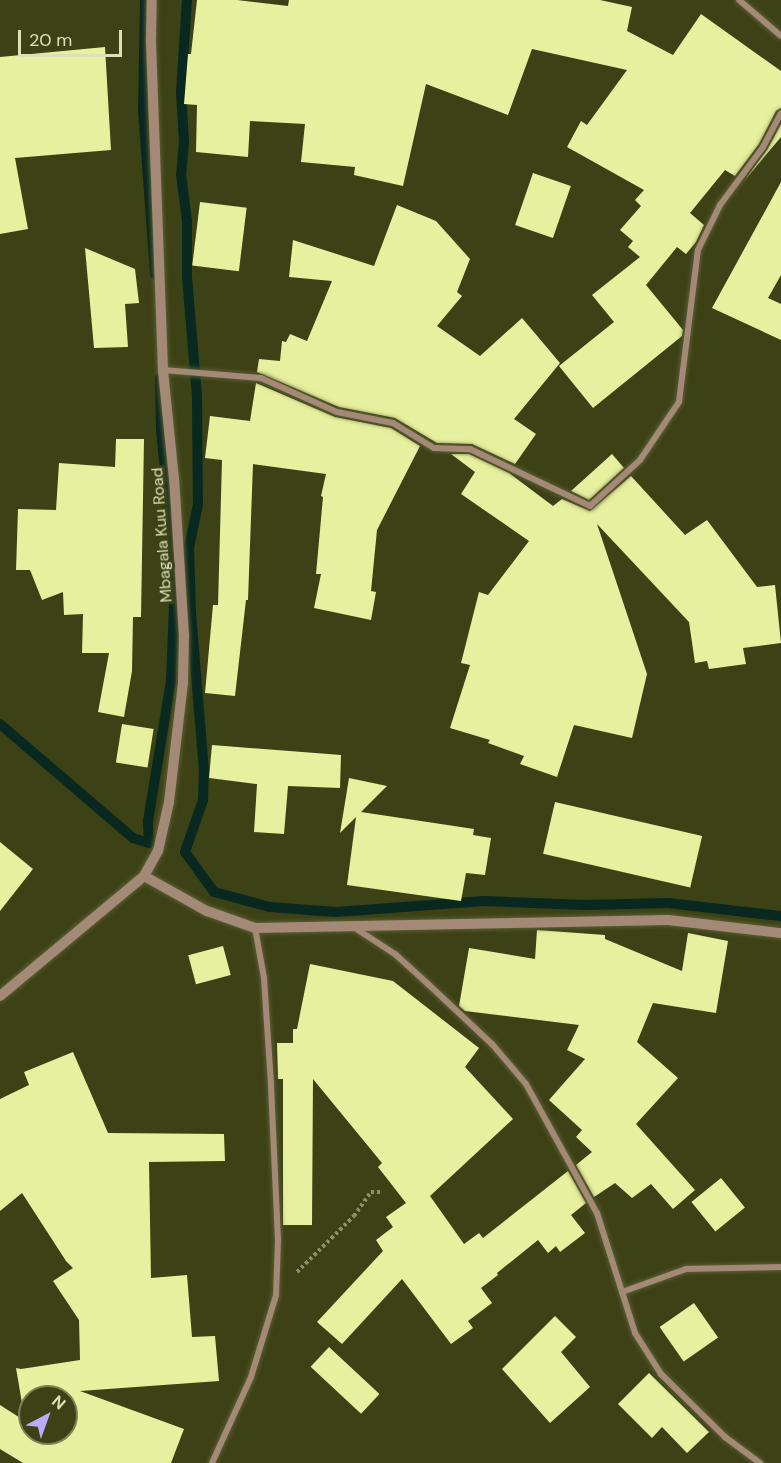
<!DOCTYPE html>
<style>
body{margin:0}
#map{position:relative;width:781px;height:1463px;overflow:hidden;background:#3d4116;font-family:"DM Sans",sans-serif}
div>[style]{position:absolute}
.stream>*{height:10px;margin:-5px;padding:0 5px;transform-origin:5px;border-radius:5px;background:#092820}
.building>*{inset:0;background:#e7f09e;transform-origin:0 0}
.path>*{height:4px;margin-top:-2px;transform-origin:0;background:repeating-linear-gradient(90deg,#8b9066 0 3px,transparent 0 6px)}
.roads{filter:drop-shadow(0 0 2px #595e33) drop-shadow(0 0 2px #595e33)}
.minor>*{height:6px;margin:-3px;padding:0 3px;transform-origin:3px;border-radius:3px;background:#a58977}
.tertiary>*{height:10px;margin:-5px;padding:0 5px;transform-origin:5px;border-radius:5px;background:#a58977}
span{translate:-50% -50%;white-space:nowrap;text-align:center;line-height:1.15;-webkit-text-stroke:6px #3d4116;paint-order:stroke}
.street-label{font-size:16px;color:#dae0b8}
.north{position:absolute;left:18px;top:1385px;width:60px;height:60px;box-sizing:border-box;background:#3d4116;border:2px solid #7c8157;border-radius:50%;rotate:41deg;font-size:16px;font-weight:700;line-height:24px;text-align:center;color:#dae0b8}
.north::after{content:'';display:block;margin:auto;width:21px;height:27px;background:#bbaaf6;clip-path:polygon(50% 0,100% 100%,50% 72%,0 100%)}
.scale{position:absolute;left:18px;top:30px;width:104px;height:27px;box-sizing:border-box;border:3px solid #dae0b8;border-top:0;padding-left:8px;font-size:18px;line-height:21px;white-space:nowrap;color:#dae0b8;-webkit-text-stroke:4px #3d4116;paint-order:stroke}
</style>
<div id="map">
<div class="stream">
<i style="left:145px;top:0;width:110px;rotate:91deg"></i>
<i style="left:143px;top:110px;width:165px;rotate:85.8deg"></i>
<i style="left:187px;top:0;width:93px;rotate:93.7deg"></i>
<i style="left:181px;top:93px;width:49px;rotate:86.5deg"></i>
<i style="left:184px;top:142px;width:32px;rotate:95deg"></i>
<i style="left:181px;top:174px;width:47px;rotate:82.7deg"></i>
<i style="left:187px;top:221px;width:56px;rotate:90deg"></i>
<i style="left:187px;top:277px;width:120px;rotate:85.2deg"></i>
<i style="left:197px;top:397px;width:107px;rotate:89.5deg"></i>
<i style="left:198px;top:504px;width:45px;rotate:101.6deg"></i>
<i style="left:189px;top:548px;width:65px;rotate:88.2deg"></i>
<i style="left:191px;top:613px;width:158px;rotate:85.3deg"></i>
<i style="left:204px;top:770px;width:30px;rotate:92deg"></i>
<i style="left:203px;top:800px;width:55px;rotate:109.1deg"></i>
<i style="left:185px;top:852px;width:49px;rotate:54.1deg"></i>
<i style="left:214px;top:892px;width:58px;rotate:15deg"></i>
<i style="left:270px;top:907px;width:66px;rotate:4.3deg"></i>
<i style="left:336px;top:912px;width:149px;rotate:-4.2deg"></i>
<i style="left:485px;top:901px;width:100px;rotate:2.3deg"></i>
<i style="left:585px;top:905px;width:83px;rotate:-1.4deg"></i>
<i style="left:668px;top:903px;width:114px;rotate:6.6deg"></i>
<i style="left:0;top:724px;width:175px;rotate:40.6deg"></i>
<i style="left:133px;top:838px;width:17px;rotate:17deg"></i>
<i style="left:149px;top:843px;width:22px;rotate:-93deg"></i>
<i style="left:148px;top:821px;width:142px;rotate:-80.7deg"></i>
<i style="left:171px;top:681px;width:74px;rotate:-87.7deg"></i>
<i style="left:174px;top:607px;width:108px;rotate:-93.2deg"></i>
<i style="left:168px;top:499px;width:69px;rotate:-95.8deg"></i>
<i style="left:161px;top:430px;width:52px;rotate:-91.1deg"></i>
</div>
<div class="building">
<i style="clip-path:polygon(197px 0,237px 0,288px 6px,289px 0,600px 0,632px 7px,627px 31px,673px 55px,701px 14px,781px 71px,781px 108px,776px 111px,759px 144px,735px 176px,725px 170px,690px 213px,704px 225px,696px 242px,686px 254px,677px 247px,646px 285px,683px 330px,682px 336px,593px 408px,559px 366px,614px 322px,592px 295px,640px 257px,628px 247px,633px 241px,620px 230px,641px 206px,635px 200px,644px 190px,567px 147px,581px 121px,587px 125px,627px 70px,532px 49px,508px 115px,426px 84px,403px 186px,354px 175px,355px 167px,301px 162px,305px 124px,250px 121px,248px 157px,196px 152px,197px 105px,184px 104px,188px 54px,191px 54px)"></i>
<i style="clip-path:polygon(105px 47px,111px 150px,15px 158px,28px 229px,0 234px,0 57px)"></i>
<i style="clip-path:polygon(781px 124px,781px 137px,744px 181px,767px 150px)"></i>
<i style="left:533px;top:173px;width:40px;height:55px;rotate:19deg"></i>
<i style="clip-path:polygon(781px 182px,781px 275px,768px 298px,781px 304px,781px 340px,712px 308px)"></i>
<i style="left:200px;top:202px;width:47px;height:64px;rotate:7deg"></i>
<i style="clip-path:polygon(397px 205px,436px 221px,470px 259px,457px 292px,462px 296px,437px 326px,480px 356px,522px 318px,560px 363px,514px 419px,536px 434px,515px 464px,472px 444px,437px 443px,395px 418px,339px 407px,257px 372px,259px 359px,280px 361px,282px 341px,286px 342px,290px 334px,307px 341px,332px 281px,289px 277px,293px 240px,374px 266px)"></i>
<i style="clip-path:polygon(85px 248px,135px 269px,139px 303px,125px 304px,128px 347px,94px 348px)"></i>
<i style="clip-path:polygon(256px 383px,335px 417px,391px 428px,420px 446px,377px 530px,371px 591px,376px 592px,371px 620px,314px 608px,321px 574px,316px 574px,323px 497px,321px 496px,326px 474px,253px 464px,248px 600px,246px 600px,235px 696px,205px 693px,213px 605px,218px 605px,222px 460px,205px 458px,210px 416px,250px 421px)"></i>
<i style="clip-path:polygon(116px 439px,144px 439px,141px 617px,133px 617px,132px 671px,124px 717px,98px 712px,109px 653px,82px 653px,83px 614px,64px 615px,63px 592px,42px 600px,30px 570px,16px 570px,18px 509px,56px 510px,59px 463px,115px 467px)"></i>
<i style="clip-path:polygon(451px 454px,469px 454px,509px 473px,553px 506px,562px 499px,590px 511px,631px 476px,685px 535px,707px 520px,757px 587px,775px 585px,781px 643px,743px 648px,746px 664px,709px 669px,707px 661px,695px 663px,689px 622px,597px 524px,647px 674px,632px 738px,574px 725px,557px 777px,520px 764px,524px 756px,488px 743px,490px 740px,450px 728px,470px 665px,461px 663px,479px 592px,488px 595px,529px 541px,461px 494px,475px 472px)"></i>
<i style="clip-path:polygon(612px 454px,624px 468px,589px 500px,571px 491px)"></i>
<i style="left:122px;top:724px;width:32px;height:39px;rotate:9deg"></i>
<i style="clip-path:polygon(212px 745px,341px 755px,340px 788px,288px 786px,284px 834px,254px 832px,257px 784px,209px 778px)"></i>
<i style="clip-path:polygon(349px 778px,387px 786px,361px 812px,474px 829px,473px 835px,491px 838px,485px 875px,466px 873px,461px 901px,347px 885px,356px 817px,340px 833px)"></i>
<i style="left:555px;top:802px;width:151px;height:53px;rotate:13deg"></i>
<i style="clip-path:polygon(0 842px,33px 869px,0 911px)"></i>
<i style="clip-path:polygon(537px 930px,605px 935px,605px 939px,682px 971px,688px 933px,728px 941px,716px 1013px,653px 1003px,637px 1042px,678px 1078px,636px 1124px,695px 1190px,673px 1209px,651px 1184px,632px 1198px,615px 1183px,594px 1197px,576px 1165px,592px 1152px,576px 1137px,582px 1130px,549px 1100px,585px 1059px,567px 1050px,579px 1025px,465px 1011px,459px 1006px,469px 948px,535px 959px)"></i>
<i style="left:223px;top:946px;width:30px;height:36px;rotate:75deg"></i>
<i style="clip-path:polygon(310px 964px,393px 981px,479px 1048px,465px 1067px,513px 1119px,430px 1196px,464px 1244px,479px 1233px,483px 1238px,568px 1171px,586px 1203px,571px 1215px,585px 1233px,560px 1252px,556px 1246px,548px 1253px,538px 1240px,497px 1273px,498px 1275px,481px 1288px,492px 1303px,468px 1321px,473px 1328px,451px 1344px,402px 1279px,342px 1344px,317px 1322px,383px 1251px,376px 1240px,393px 1227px,386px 1217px,406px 1203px,378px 1167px,382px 1163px,313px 1079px,312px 1225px,283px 1225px,283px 1079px,278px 1079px,277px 1043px,293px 1043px,293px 1029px,297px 1029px)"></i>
<i style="clip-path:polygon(evenodd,73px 1052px,108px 1133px,224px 1134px,225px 1161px,149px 1162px,151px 1278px,187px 1275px,192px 1337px,215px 1336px,219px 1381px,80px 1391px,184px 1429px,171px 1463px,23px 1463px,0 1449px,0 1405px,25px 1421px,16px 1368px,21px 1369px,80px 1360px,79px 1320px,53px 1281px,73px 1268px,66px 1261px,22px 1193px,0 1211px,0 1099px,29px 1085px,24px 1072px,73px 1052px,30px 1397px,66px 1397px,66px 1433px,30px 1433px,30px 1397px)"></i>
<i style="left:721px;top:1178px;width:38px;height:38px;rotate:51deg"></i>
<i style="left:694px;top:1303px;width:42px;height:42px;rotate:55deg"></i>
<i style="clip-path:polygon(555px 1316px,576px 1337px,561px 1352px,590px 1387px,550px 1423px,502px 1369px)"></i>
<i style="left:329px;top:1347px;width:69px;height:27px;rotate:43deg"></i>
<i style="clip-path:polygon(649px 1373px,709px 1432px,687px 1453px,662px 1427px,652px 1438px,618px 1404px)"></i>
</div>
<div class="path">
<i style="left:297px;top:1272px;width:80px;rotate:-44.5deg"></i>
<i style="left:354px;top:1216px;width:29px;rotate:-55deg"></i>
<i style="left:371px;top:1192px;width:12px"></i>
</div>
<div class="roads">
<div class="minor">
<i style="left:739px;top:0;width:55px;rotate:40.6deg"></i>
<i style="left:163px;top:370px;width:98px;rotate:4.7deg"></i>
<i style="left:261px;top:378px;width:83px;rotate:24.1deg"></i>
<i style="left:337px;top:412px;width:57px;rotate:11.1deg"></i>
<i style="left:393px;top:423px;width:48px;rotate:31.4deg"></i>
<i style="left:434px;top:448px;width:36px;rotate:2deg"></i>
<i style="left:470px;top:449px;width:133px;rotate:25.4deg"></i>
<i style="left:590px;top:506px;width:68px;rotate:-42.6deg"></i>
<i style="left:640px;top:460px;width:70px;rotate:-56.1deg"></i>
<i style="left:679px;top:402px;width:153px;rotate:-82.9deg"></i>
<i style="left:698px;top:250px;width:50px;rotate:-63.9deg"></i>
<i style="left:720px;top:205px;width:72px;rotate:-53.4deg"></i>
<i style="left:763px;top:147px;width:38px;rotate:-62deg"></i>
<i style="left:355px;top:928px;width:48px;rotate:33deg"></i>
<i style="left:395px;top:954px;width:45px;rotate:42.3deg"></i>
<i style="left:428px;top:984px;width:88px;rotate:43.2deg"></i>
<i style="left:492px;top:1044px;width:52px;rotate:49.6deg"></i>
<i style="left:526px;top:1084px;width:147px;rotate:61.2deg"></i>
<i style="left:597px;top:1213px;width:126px;rotate:72.4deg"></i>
<i style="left:635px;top:1333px;width:49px;rotate:57.6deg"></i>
<i style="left:661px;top:1374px;width:90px;rotate:44.5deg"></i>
<i style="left:725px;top:1437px;width:44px;rotate:36.6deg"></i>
<i style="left:622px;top:1292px;width:68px;rotate:-19.8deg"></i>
<i style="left:686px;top:1269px;width:95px;rotate:-1.2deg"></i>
<i style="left:212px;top:1463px;width:94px;rotate:-65.6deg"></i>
<i style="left:251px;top:1377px;width:86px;rotate:-73deg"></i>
<i style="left:276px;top:1295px;width:55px;rotate:-87.9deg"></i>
<i style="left:278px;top:1240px;width:156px;rotate:-92.6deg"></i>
<i style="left:271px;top:1084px;width:106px;rotate:-93.8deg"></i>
<i style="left:264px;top:978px;width:51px;rotate:-100.2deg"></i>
</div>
<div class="tertiary">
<i style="left:144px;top:876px;width:72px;rotate:29.1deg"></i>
<i style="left:207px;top:911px;width:51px;rotate:19.5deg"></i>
<i style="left:255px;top:928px;width:413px;rotate:-1.1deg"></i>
<i style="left:668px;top:920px;width:114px;rotate:6.6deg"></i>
<i style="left:0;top:996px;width:187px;rotate:-39.8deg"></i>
<i style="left:144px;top:876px;width:29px;rotate:-61deg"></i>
<i style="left:158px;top:851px;width:50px;rotate:-77.3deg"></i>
<i style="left:169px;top:802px;width:121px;rotate:-83.3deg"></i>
<i style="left:183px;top:682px;width:46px;rotate:-88.8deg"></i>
<i style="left:184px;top:636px;width:157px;rotate:-93.6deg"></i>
<i style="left:174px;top:479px;width:110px;rotate:-95.8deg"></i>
<i style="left:163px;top:370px;width:331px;rotate:-92.1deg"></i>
<i style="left:151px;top:39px;width:39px;rotate:-89deg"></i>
</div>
</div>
<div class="street-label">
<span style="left:162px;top:535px;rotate:-94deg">Mbagala Kuu Road</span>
</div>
<div class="north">N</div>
<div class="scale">20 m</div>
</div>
